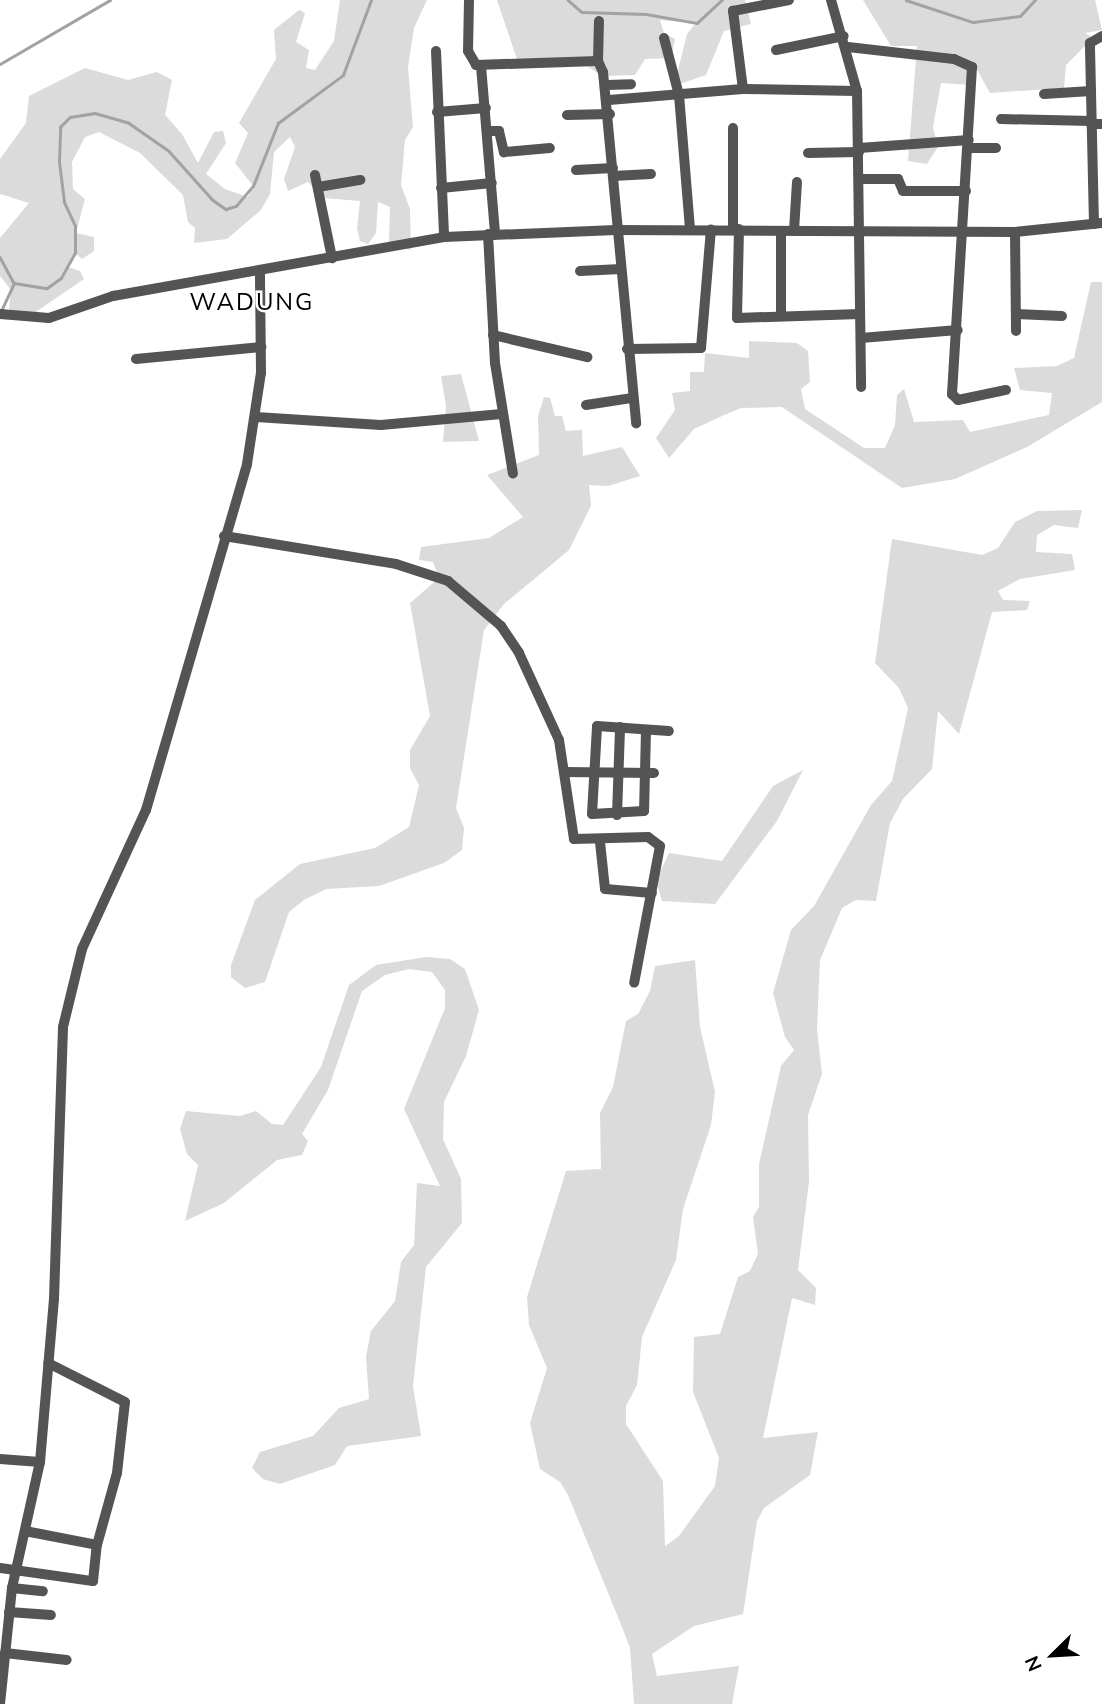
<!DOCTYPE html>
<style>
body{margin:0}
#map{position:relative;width:1102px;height:1704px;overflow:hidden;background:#fff;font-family:"Nunito Sans",sans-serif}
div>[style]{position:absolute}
.green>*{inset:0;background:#dbdbdb}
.stream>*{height:2.5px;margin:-1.25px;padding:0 1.25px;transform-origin:1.25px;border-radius:1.25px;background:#a2a2a2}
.street>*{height:10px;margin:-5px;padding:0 5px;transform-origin:5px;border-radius:5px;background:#545454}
span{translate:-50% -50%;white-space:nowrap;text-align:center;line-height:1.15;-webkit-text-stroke:5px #fff;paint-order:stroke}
.quarter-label{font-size:24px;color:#000;letter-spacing:2px}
.north{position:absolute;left:1018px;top:1620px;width:70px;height:70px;-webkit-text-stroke:5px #fff;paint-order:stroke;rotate:246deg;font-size:19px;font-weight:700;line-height:28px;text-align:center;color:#000}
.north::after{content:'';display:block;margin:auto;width:24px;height:32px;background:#000;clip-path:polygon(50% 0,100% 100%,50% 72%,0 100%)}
</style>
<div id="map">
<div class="green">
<i style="clip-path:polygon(340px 0,427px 0,414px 28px,408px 67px,413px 127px,405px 140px,401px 185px,410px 209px,411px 250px,389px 243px,390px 207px,378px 202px,376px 233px,368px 244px,360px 241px,357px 228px,360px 201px,324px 198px,308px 182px,288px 191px,284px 179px,295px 147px,290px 137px,274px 152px,270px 194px,261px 210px,227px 239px,194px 243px,195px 228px,188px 222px,183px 195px,140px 153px,99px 132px,85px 137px,72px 162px,73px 189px,85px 199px,76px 233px,94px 237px,94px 251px,82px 259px,75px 253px,68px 267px,80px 271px,84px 279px,27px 318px,9px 309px,11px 290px,0 276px,0 238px,29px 203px,0 194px,0 159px,26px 123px,29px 96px,85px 68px,128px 80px,157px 72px,172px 80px,165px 115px,182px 134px,198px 163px,214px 132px,223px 131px,226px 143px,206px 174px,225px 189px,248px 197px,253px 186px,235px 163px,248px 133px,239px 123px,276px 59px,274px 30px,299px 10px,305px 13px,296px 42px,309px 50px,306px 68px,315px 70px,334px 41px)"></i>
<i style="clip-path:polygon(497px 0,745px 0,751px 24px,724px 31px,706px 75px,674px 86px,687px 34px,696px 23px,660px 20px,664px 33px,675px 39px,671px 58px,645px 59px,635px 75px,603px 76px,585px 65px,518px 62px)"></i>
<i style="clip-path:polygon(863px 0,1095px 0,1102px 30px,1085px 33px,1093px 38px,1066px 65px,1064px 88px,990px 93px,972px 61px,972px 85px,941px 83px,933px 127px,938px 147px,927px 164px,908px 161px,917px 46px,891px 46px)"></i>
<i style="clip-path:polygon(1091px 282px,1102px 282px,1102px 402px,1027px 447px,955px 479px,902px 488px,782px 407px,741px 408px,722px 416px,694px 429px,669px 458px,656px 438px,675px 410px,672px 393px,690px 391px,690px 372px,704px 372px,705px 353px,749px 358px,749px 341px,797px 343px,808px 351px,810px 382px,801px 389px,805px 409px,864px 448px,885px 448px,895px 425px,897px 395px,904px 389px,914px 422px,963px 420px,970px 432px,1049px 415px,1052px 393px,1020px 390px,1014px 368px,1057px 366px,1074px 358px)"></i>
<i style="clip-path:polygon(461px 374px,479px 441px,443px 442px,446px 406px,441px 376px)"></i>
<i style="clip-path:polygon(544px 397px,550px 398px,555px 416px,562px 416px,566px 431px,582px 430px,583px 456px,622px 447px,640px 476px,608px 486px,589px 485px,591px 506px,569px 550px,504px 604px,484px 630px,456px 808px,464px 828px,462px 850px,444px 863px,379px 886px,326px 889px,304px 900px,289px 912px,265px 982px,245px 988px,231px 977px,231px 965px,255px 900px,300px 864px,375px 848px,409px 827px,419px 785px,410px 768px,410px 750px,430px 716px,410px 603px,439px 578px,433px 562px,419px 560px,421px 547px,489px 538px,523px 517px,487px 475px,539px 455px,538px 416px)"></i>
<i style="clip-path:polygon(1082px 510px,1078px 528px,1054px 525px,1037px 535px,1036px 552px,1072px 554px,1075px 570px,1020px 579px,998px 591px,1003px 600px,1030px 601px,1027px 610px,992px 612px,959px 734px,938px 711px,932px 769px,903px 799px,890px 823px,876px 901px,856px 900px,842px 908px,820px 960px,817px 1029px,822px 1074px,808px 1115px,809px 1182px,798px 1270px,816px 1288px,815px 1305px,792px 1298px,763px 1438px,818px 1432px,810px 1475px,764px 1508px,757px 1521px,743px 1614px,694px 1626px,652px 1654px,657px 1676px,739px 1666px,732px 1704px,634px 1704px,630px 1648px,620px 1622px,568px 1495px,560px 1482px,540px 1469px,530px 1423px,547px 1368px,529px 1325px,527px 1297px,566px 1171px,601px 1169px,600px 1113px,613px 1087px,626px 1021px,638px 1014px,650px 991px,655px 966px,695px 960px,700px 1027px,715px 1092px,711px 1125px,683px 1209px,676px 1260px,642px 1337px,637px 1385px,626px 1406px,626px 1424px,663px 1481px,665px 1546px,679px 1536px,715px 1486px,719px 1458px,693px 1392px,694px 1337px,720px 1334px,738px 1277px,750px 1271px,758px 1254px,753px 1217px,759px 1207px,759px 1164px,781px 1066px,794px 1050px,785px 1037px,773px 993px,791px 930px,814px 906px,871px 805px,892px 781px,898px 754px,908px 708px,899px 688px,875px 663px,892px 539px,982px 555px,998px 548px,1015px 522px,1037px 511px)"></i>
<i style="clip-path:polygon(803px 770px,777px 821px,715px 904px,662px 901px,656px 881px,669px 853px,722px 861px,773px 786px)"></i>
<i style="clip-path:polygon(426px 957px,450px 959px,465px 969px,479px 1010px,466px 1056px,444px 1102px,443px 1139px,461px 1179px,462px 1223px,426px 1267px,413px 1386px,421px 1436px,347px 1446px,335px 1465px,280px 1484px,263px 1479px,252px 1468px,260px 1452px,313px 1436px,339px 1408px,369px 1399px,366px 1357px,371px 1331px,395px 1301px,401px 1262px,414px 1245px,417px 1183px,440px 1186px,404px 1109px,445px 1008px,445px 990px,432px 972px,409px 969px,385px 975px,362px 991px,328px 1090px,302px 1134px,308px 1141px,302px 1155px,277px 1160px,224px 1203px,185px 1221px,198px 1165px,187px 1154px,180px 1129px,186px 1111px,240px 1116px,256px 1111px,272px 1124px,283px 1125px,321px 1067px,349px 985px,376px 965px)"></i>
</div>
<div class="stream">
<i style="left:568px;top:0;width:18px;rotate:41deg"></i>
<i style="left:582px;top:12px;width:64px;rotate:1.8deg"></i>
<i style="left:646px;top:14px;width:52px;rotate:10deg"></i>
<i style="left:697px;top:23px;width:34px;rotate:-43deg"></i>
<i style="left:906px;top:0;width:71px;rotate:18.2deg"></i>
<i style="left:973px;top:22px;width:47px;rotate:-7.3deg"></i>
<i style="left:1020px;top:16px;width:22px;rotate:-47deg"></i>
<i style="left:0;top:64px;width:127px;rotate:-30.2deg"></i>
<i style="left:0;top:257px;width:30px;rotate:62deg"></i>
<i style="left:14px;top:283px;width:33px;rotate:9deg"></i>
<i style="left:47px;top:288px;width:17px;rotate:-36deg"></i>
<i style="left:61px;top:278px;width:29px;rotate:-61deg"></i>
<i style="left:75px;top:253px;width:27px;rotate:-90deg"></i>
<i style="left:75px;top:226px;width:26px;rotate:-115deg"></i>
<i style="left:64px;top:202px;width:40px;rotate:-97.1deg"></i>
<i style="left:59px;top:162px;width:35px;rotate:-88deg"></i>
<i style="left:60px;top:127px;width:14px;rotate:-45deg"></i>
<i style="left:70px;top:117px;width:25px;rotate:-9deg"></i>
<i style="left:95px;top:113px;width:35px;rotate:16deg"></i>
<i style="left:129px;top:123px;width:49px;rotate:35deg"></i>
<i style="left:169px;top:151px;width:66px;rotate:48.1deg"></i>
<i style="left:213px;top:200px;width:16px;rotate:35deg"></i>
<i style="left:226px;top:209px;width:10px;rotate:-17deg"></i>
<i style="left:236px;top:206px;width:26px;rotate:-50deg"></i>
<i style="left:253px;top:186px;width:68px;rotate:-68.4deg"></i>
<i style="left:278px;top:123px;width:81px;rotate:-36.4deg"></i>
<i style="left:343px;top:75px;width:80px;rotate:-69.5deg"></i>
<i style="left:1px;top:311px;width:31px;rotate:-65deg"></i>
</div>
<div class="street">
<i style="left:469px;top:0;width:51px;rotate:91.1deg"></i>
<i style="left:468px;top:51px;width:16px;rotate:60deg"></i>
<i style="left:476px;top:65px;width:122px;rotate:-1.9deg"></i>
<i style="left:598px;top:61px;width:12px;rotate:66deg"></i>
<i style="left:603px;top:72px;width:353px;rotate:84.6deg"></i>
<i style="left:831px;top:0;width:95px;rotate:74.1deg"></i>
<i style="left:857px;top:91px;width:296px;rotate:89.2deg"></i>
<i style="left:664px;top:38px;width:59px;rotate:75.3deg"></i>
<i style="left:679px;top:95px;width:135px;rotate:85.3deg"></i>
<i style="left:848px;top:47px;width:107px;rotate:6.5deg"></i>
<i style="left:954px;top:59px;width:20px;rotate:24deg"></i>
<i style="left:972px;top:67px;width:328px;rotate:93.5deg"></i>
<i style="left:952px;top:394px;width:8px;rotate:45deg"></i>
<i style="left:958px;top:400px;width:49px;rotate:-11.8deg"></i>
<i style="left:776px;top:50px;width:69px;rotate:-11.6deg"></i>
<i style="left:436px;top:51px;width:186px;rotate:87.5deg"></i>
<i style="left:598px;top:61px;width:40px;rotate:-88.6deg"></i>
<i style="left:481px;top:66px;width:169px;rotate:85.2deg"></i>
<i style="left:607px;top:85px;width:24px;rotate:-2deg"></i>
<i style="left:743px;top:89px;width:79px;rotate:-97.3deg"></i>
<i style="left:733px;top:11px;width:57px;rotate:-11.1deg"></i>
<i style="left:1044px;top:94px;width:47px;rotate:-3.7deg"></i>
<i style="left:609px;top:100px;width:134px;rotate:-4.7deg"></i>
<i style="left:743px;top:89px;width:114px;rotate:1deg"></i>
<i style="left:437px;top:112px;width:49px;rotate:-4.7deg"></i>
<i style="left:567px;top:115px;width:43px;rotate:-1.3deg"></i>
<i style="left:1001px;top:119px;width:90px;rotate:1.3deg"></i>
<i style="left:1091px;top:124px;width:11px"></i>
<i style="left:488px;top:131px;width:11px"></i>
<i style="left:499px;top:131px;width:22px;rotate:77deg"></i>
<i style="left:504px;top:152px;width:46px;rotate:-5deg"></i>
<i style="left:859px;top:148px;width:110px;rotate:-4.2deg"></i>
<i style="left:968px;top:148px;width:28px"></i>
<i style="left:808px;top:153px;width:51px;rotate:-1.1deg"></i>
<i style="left:576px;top:170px;width:37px;rotate:-3deg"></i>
<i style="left:315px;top:175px;width:85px;rotate:78.4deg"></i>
<i style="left:613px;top:176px;width:38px;rotate:-3deg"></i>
<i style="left:859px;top:179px;width:39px"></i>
<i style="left:898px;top:179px;width:13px;rotate:67deg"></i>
<i style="left:903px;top:191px;width:63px"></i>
<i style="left:318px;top:187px;width:43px;rotate:-9.5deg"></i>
<i style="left:441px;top:188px;width:51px;rotate:-5.6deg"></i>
<i style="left:1094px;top:224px;width:181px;rotate:-91.3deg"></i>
<i style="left:1090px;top:43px;width:14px;rotate:-30deg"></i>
<i style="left:733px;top:229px;width:101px;rotate:-90deg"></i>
<i style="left:739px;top:229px;width:89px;rotate:91.3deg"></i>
<i style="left:737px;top:318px;width:123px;rotate:-1.9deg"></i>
<i style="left:794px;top:231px;width:49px;rotate:-86.5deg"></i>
<i style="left:1015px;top:232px;width:99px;rotate:89.4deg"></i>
<i style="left:488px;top:234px;width:129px;rotate:86.9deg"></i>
<i style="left:495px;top:363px;width:112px;rotate:80.8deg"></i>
<i style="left:580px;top:271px;width:41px;rotate:-2.8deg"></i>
<i style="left:0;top:314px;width:49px;rotate:4.7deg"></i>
<i style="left:49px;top:318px;width:68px;rotate:-19deg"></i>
<i style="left:113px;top:296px;width:336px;rotate:-10.1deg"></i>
<i style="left:444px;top:237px;width:172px;rotate:-2.3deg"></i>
<i style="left:616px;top:230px;width:399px;rotate:0.3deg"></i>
<i style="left:1015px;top:232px;width:87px;rotate:-5.9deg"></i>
<i style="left:1016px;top:314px;width:46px;rotate:2.5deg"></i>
<i style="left:781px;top:316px;width:85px;rotate:-90deg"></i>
<i style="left:493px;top:335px;width:97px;rotate:13.2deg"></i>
<i style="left:861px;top:338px;width:97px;rotate:-4.7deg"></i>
<i style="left:627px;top:349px;width:74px;rotate:-0.8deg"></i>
<i style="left:701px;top:348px;width:119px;rotate:-85.2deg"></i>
<i style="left:136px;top:359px;width:126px;rotate:-5.5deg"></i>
<i style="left:586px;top:405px;width:47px;rotate:-8.7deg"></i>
<i style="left:256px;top:417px;width:125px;rotate:3.7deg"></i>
<i style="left:381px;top:425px;width:121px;rotate:-5.2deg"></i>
<i style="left:224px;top:536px;width:174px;rotate:9.2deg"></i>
<i style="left:396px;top:564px;width:55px;rotate:18.1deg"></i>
<i style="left:448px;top:581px;width:70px;rotate:40.3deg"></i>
<i style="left:501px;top:626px;width:32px;rotate:56deg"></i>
<i style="left:519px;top:653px;width:96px;rotate:65.3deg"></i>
<i style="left:559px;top:740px;width:100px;rotate:81.4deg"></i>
<i style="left:574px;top:839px;width:74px;rotate:-1.5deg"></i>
<i style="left:648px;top:837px;width:15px;rotate:37deg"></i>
<i style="left:660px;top:846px;width:139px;rotate:100.7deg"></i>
<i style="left:646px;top:731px;width:80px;rotate:91.4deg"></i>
<i style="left:644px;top:811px;width:52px;rotate:176.7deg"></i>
<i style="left:592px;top:814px;width:88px;rotate:-86.7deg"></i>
<i style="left:597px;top:726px;width:72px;rotate:4deg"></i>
<i style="left:565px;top:772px;width:89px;rotate:0.6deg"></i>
<i style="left:617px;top:815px;width:88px;rotate:-88deg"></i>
<i style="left:600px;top:842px;width:47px;rotate:83.9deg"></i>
<i style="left:605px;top:889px;width:47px;rotate:4.9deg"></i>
<i style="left:0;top:1459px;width:40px;rotate:4.3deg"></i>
<i style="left:25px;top:1531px;width:73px;rotate:11deg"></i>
<i style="left:0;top:1568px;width:94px;rotate:8deg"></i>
<i style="left:93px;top:1581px;width:36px;rotate:-84deg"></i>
<i style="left:97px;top:1545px;width:75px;rotate:-74.5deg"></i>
<i style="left:117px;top:1473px;width:71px;rotate:-83.6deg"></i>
<i style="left:125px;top:1402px;width:86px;rotate:-153.1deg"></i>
<i style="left:12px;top:1588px;width:31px;rotate:6deg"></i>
<i style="left:9px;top:1612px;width:42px;rotate:4.1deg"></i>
<i style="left:5px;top:1653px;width:62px;rotate:6.4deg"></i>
<i style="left:0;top:1704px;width:117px;rotate:-84.1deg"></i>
<i style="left:12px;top:1588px;width:129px;rotate:-77.5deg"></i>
<i style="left:40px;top:1462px;width:164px;rotate:-85.1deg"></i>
<i style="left:54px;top:1299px;width:272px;rotate:-88.1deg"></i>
<i style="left:63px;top:1027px;width:80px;rotate:-76.3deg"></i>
<i style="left:82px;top:949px;width:153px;rotate:-65.3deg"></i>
<i style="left:146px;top:810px;width:360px;rotate:-73.7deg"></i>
<i style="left:247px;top:464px;width:92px;rotate:-81.3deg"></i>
<i style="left:261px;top:373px;width:100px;rotate:-90.6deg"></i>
</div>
<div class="quarter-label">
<span style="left:252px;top:303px">WADUNG</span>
</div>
<div class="north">N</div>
</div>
